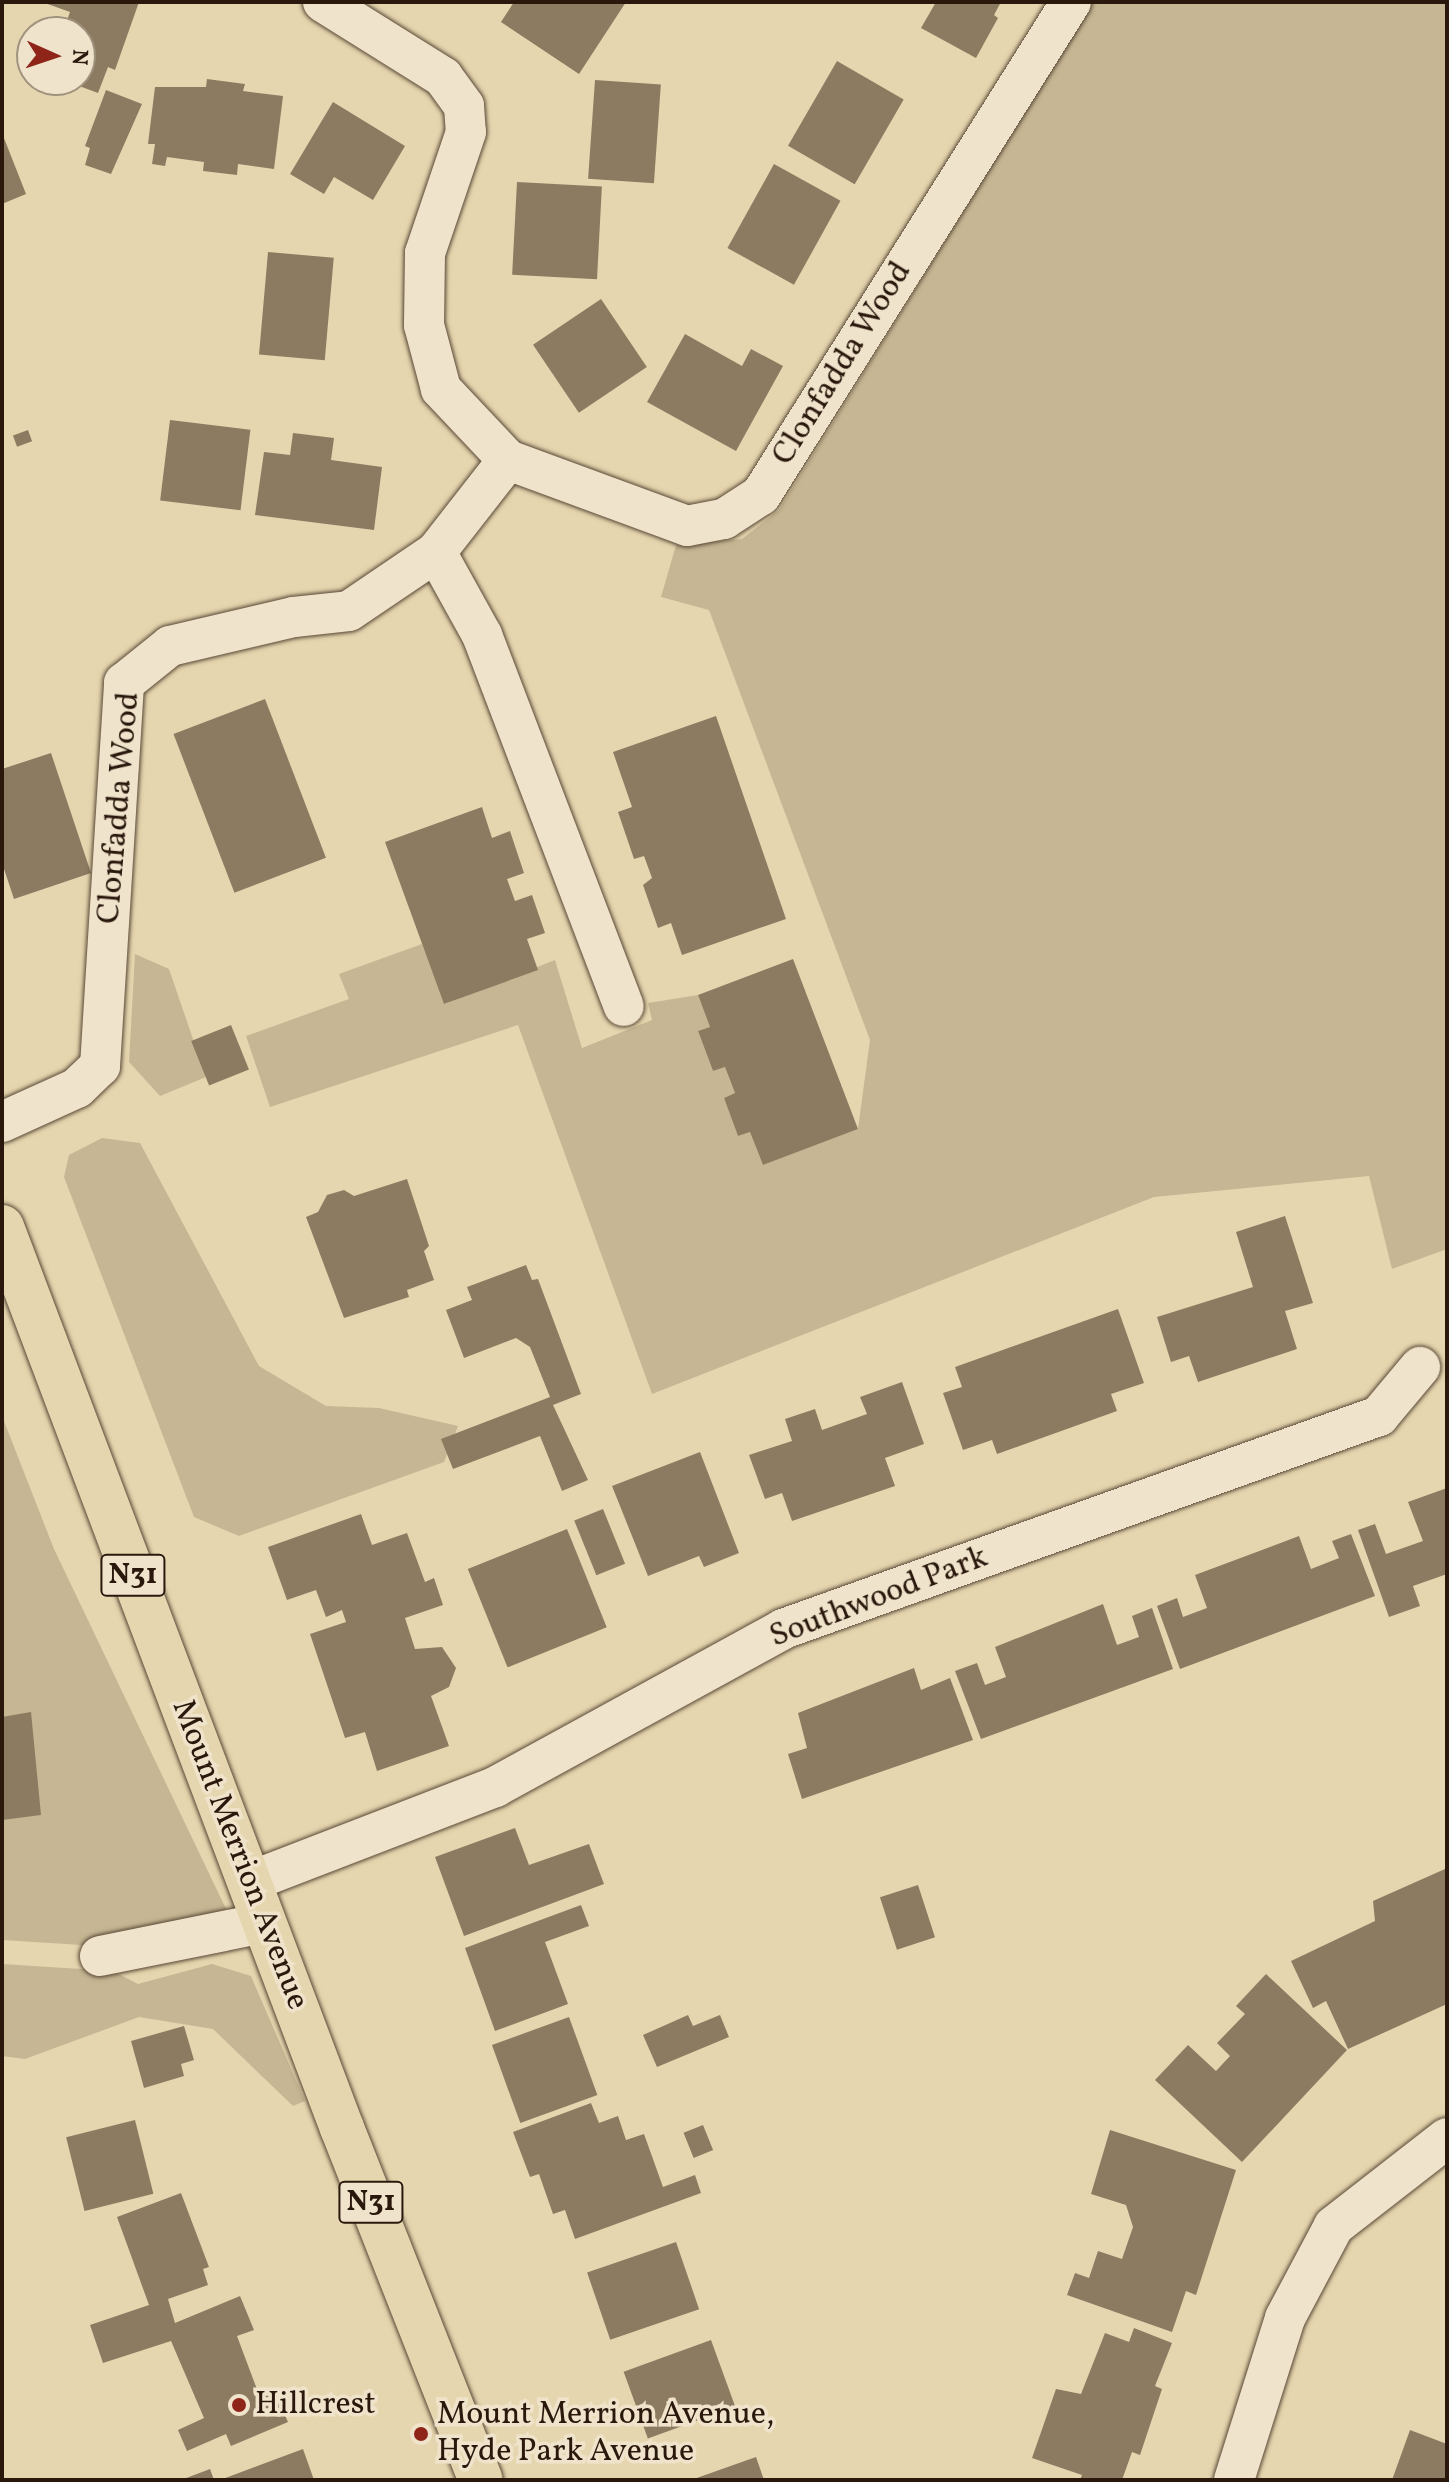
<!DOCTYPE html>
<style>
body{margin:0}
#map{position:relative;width:1449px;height:2482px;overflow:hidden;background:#e6d6af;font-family:Vollkorn,serif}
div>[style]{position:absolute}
.green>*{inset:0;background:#c6b693}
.building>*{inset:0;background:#8c7b61;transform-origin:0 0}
.roads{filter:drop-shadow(0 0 2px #594836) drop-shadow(0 0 2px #594836)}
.minor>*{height:40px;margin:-20px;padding:0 20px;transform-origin:20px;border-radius:20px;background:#efe4cb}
.trunk>*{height:44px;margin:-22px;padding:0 22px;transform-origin:22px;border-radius:22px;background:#e6d6af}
.dots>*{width:22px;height:22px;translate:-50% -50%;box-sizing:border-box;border:4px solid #efe4cb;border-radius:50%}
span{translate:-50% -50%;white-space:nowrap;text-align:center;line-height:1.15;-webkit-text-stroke:7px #efe4cb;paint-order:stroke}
.shield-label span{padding:2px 6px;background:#efe4cb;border:2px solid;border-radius:6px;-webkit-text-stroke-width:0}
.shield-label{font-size:30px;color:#2a180d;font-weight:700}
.street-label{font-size:32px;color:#2a180d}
.poi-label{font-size:32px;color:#2a180d}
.left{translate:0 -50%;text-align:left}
.frame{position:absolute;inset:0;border:4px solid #2a180d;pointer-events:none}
.north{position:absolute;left:16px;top:16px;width:80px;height:80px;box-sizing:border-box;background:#efe4cb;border:2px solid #a0927f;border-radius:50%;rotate:93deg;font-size:22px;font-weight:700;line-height:32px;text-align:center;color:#2a180d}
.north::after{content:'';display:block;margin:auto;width:28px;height:36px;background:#8f2418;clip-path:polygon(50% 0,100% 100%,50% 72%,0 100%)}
</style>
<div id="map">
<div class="green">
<i style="clip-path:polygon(1093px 2px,1447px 2px,1447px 1249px,1392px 1269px,1369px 1176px,1154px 1197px,652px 1394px,518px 1025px,270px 1107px,246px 1036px,349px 999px,339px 974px,422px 944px,445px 1004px,555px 960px,582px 1048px,652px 1020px,648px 1003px,698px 995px,710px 1027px,698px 1031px,713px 1071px,725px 1067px,735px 1093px,724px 1098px,738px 1136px,750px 1132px,763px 1165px,858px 1129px,870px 1040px,709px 610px,661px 597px,676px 545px,742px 539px,779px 510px)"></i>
<i style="clip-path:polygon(135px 954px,169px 969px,206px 1077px,160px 1096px,129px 1062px)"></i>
<i style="clip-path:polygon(102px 1138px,140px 1143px,259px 1366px,326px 1406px,379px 1408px,458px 1426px,444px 1462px,239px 1536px,194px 1517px,64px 1177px,69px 1155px)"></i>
<i style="clip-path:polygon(2px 1416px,54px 1549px,227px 1911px,98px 1946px,2px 1940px)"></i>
<i style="clip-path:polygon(2px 1964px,113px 1971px,138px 1984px,212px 1964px,251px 1976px,305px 2101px,293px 2106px,213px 2029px,139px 2017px,25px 2059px,2px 2056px)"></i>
</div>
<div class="building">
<i style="clip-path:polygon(42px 2px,139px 2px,115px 70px,108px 67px,98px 93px,63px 80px,80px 80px,80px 32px,63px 32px,70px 12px)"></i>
<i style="clip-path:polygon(514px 2px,626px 2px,579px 74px,501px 22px)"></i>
<i style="clip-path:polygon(936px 2px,1001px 2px,994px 15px,998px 18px,976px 58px,921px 28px)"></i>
<i style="left:837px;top:61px;width:77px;height:98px;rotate:30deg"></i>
<i style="clip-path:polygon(207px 79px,245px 84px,243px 91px,283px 96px,274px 169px,238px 164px,237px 175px,203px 171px,204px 162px,167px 157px,165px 166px,152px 164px,155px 144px,148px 144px,155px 87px,206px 87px)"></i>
<i style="left:595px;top:80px;width:66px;height:99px;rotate:4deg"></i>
<i style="clip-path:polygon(106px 90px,142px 104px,111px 174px,85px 165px,90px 148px,85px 146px)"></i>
<i style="clip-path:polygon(333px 102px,405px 146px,373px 200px,334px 177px,324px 194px,290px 174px)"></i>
<i style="clip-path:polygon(2px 133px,26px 194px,2px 204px)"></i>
<i style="left:774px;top:164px;width:76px;height:96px;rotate:29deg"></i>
<i style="left:517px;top:182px;width:85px;height:93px;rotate:3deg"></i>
<i style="left:268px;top:252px;width:66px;height:103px;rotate:5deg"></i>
<i style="left:601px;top:299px;width:82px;height:82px;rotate:56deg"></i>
<i style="clip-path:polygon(685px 334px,742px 366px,751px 349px,783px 366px,736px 451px,647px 402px)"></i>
<i style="left:170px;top:420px;width:81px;height:81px;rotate:7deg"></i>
<i style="left:28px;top:430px;width:12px;height:16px;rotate:70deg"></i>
<i style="clip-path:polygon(293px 433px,334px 438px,331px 460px,382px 467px,374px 530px,255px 515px,264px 452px,290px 455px)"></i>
<i style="left:265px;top:699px;width:170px;height:98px;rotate:69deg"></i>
<i style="clip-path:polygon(716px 716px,786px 919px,682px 955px,671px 923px,658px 928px,643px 885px,652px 878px,644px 856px,634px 859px,618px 812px,632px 807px,613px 752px)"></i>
<i style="clip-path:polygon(51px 753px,91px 873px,14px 899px,2px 863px,2px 769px)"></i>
<i style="clip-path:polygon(482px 807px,492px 838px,510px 831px,524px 873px,507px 879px,515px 901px,532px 895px,545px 933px,527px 939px,538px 970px,444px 1004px,385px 842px)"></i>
<i style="clip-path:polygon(793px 959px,858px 1129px,763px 1165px,750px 1132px,738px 1136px,724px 1098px,735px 1093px,725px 1067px,713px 1071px,698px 1031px,710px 1027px,698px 995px)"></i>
<i style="left:231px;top:1025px;width:48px;height:43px;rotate:68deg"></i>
<i style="clip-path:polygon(407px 1179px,429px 1246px,424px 1251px,434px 1280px,407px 1290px,409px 1297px,344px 1318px,306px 1217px,318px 1212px,327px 1195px,344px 1190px,354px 1196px)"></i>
<i style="clip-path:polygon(1285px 1216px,1313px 1303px,1285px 1311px,1297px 1349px,1198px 1382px,1189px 1356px,1171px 1362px,1157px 1317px,1253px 1287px,1236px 1232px)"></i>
<i style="clip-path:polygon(526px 1265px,532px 1280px,538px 1279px,581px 1394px,553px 1405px,588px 1480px,562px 1491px,540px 1436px,453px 1469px,441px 1439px,550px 1397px,530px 1347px,516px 1338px,464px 1358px,446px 1310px,472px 1300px,467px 1287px)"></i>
<i style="clip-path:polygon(1118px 1309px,1144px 1383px,1111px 1394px,1117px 1411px,997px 1454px,992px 1440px,963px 1450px,943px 1393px,962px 1387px,955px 1367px)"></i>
<i style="clip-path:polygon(902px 1382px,924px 1444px,885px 1458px,895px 1486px,792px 1521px,782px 1493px,765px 1499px,749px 1455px,792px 1441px,785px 1419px,815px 1409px,822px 1430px,867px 1414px,860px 1397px)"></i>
<i style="clip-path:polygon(700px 1452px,739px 1553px,704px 1567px,699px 1556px,648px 1576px,612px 1486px)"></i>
<i style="clip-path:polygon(1447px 1488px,1447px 1574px,1413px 1586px,1420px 1606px,1389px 1617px,1358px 1530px,1375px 1524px,1386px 1554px,1423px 1541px,1408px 1502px)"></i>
<i style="left:603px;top:1509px;width:59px;height:31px;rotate:68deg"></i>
<i style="clip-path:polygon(361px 1514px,372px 1545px,407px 1533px,425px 1582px,434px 1578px,443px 1605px,405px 1618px,415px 1649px,442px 1647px,456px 1668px,449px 1687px,431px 1696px,449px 1746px,377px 1771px,365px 1732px,345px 1738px,310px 1634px,346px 1622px,342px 1610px,326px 1617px,316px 1590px,287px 1600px,268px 1547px)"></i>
<i style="left:567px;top:1529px;width:106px;height:107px;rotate:68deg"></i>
<i style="clip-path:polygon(1351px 1534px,1375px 1596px,1180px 1669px,1157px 1606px,1177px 1598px,1183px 1617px,1207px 1608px,1195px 1575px,1299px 1536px,1311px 1569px,1339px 1558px,1332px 1541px)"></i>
<i style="clip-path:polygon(1103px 1604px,1117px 1645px,1139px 1637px,1132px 1616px,1152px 1608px,1173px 1669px,981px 1739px,955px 1671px,977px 1663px,985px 1685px,1006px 1677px,995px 1647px)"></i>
<i style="clip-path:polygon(914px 1668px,921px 1690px,950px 1678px,973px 1740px,802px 1799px,788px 1754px,807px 1748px,798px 1713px)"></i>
<i style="clip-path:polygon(31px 1712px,41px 1815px,2px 1820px,2px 1717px)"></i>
<i style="clip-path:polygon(515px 1828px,529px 1865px,589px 1844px,604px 1884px,464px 1936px,435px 1857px)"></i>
<i style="clip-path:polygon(1445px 1869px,1447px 2004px,1348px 2049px,1326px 2001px,1313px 2008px,1291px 1961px,1375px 1921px,1373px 1901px)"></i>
<i style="left:918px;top:1885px;width:55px;height:40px;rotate:72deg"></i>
<i style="clip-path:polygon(581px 1905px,589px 1926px,545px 1942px,568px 2004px,495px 2031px,465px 1948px)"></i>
<i style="clip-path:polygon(1266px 1974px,1347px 2050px,1242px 2162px,1155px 2080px,1188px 2045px,1216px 2071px,1230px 2056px,1217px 2043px,1245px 2014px,1236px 2006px)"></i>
<i style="clip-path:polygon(688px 2015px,693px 2026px,720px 2015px,729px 2037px,657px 2067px,643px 2035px)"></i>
<i style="left:569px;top:2017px;width:83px;height:82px;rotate:70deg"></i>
<i style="clip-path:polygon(184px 2026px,194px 2060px,181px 2064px,184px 2076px,144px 2088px,131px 2041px)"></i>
<i style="clip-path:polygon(591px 2103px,599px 2123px,618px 2116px,626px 2140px,644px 2134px,663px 2187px,695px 2175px,701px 2193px,575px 2239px,565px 2210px,553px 2214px,539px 2174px,530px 2177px,513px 2132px)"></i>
<i style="left:135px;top:2120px;width:76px;height:71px;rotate:76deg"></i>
<i style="left:703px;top:2125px;width:27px;height:21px;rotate:68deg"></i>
<i style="clip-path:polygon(1110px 2130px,1236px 2170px,1196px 2295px,1186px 2291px,1172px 2332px,1067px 2295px,1075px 2273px,1089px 2278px,1098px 2251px,1122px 2259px,1133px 2227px,1126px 2205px,1091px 2194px)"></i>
<i style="clip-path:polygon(181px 2193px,209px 2267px,203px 2269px,208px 2285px,168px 2299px,175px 2323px,240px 2296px,254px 2330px,237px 2336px,258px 2392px,273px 2388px,288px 2422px,231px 2446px,226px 2434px,187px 2451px,178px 2430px,204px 2418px,171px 2341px,103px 2363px,90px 2325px,149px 2305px,117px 2217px)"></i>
<i style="left:676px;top:2242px;width:71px;height:94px;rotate:71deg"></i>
<i style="clip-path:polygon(1134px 2328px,1172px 2343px,1155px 2386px,1162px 2389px,1140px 2455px,1132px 2452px,1122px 2480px,1080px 2480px,1082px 2475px,1032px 2458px,1056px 2389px,1081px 2394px,1105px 2333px,1129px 2342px)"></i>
<i style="left:711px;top:2340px;width:71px;height:93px;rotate:70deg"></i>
<i style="clip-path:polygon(1410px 2430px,1447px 2444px,1447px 2480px,1392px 2480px)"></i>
<i style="clip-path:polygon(303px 2449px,314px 2480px,220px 2480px)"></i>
<i style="clip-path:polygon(756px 2457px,764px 2480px,691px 2480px)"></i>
<i style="clip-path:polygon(210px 2469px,214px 2480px,181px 2480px)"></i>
</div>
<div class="roads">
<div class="minor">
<i style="left:323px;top:2px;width:142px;rotate:32deg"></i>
<i style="left:443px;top:77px;width:36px;rotate:54deg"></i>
<i style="left:464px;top:106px;width:26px;rotate:86deg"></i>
<i style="left:466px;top:132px;width:128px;rotate:108.7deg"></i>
<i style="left:425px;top:253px;width:72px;rotate:90.8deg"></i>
<i style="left:424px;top:325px;width:66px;rotate:75.1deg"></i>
<i style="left:441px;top:389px;width:98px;rotate:46.7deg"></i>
<i style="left:508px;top:460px;width:191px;rotate:20.2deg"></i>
<i style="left:687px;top:526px;width:38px;rotate:-11deg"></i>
<i style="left:724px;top:519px;width:44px;rotate:-33deg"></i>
<i style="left:761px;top:495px;width:582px;rotate:-57.84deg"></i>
<i style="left:436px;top:552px;width:95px;rotate:61deg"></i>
<i style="left:482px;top:635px;width:397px;rotate:69.1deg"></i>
<i style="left:2px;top:1122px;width:82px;rotate:-24.4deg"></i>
<i style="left:77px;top:1088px;width:32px;rotate:-44deg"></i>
<i style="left:100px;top:1066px;width:384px;rotate:-86.4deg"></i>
<i style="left:124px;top:683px;width:59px;rotate:-38.8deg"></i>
<i style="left:170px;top:646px;width:127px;rotate:-13.2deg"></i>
<i style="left:294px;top:617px;width:55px;rotate:-6.2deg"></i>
<i style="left:349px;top:611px;width:105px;rotate:-34.1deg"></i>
<i style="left:436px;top:552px;width:117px;rotate:-52deg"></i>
<i style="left:249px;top:1882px;width:264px;rotate:-21.1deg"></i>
<i style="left:495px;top:1787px;width:328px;rotate:-28.7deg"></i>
<i style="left:783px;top:1629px;width:633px;rotate:-19.67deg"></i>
<i style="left:1379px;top:1416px;width:64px;rotate:-50.1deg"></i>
<i style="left:100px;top:1956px;width:167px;rotate:-11.4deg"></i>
<i style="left:1234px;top:2480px;width:170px;rotate:-72.5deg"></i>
<i style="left:1285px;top:2318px;width:104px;rotate:-62deg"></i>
<i style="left:1334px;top:2226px;width:143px;rotate:-37.9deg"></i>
</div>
<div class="trunk">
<i style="left:2px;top:1227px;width:963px;rotate:69.33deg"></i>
<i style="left:342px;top:2128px;width:378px;rotate:68.5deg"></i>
</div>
</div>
<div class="dots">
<i style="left:239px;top:2405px;background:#8f2418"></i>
<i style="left:421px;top:2434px;background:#8f2418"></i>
</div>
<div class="shield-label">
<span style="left:133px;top:1575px">N31</span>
<span style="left:371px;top:2202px">N31</span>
</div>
<div class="street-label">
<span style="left:843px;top:364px;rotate:-58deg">Clonfadda Wood</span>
<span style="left:120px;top:808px;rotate:-85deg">Clonfadda Wood</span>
<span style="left:879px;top:1598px;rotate:-21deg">Southwood Park</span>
<span style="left:239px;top:1855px;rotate:69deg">Mount Merrion Avenue</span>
</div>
<div class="poi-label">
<span class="left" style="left:255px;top:2405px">Hillcrest</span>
<span class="left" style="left:437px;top:2434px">Mount Merrion Avenue,<br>Hyde Park Avenue</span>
</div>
<div class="frame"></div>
<div class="north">N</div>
</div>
